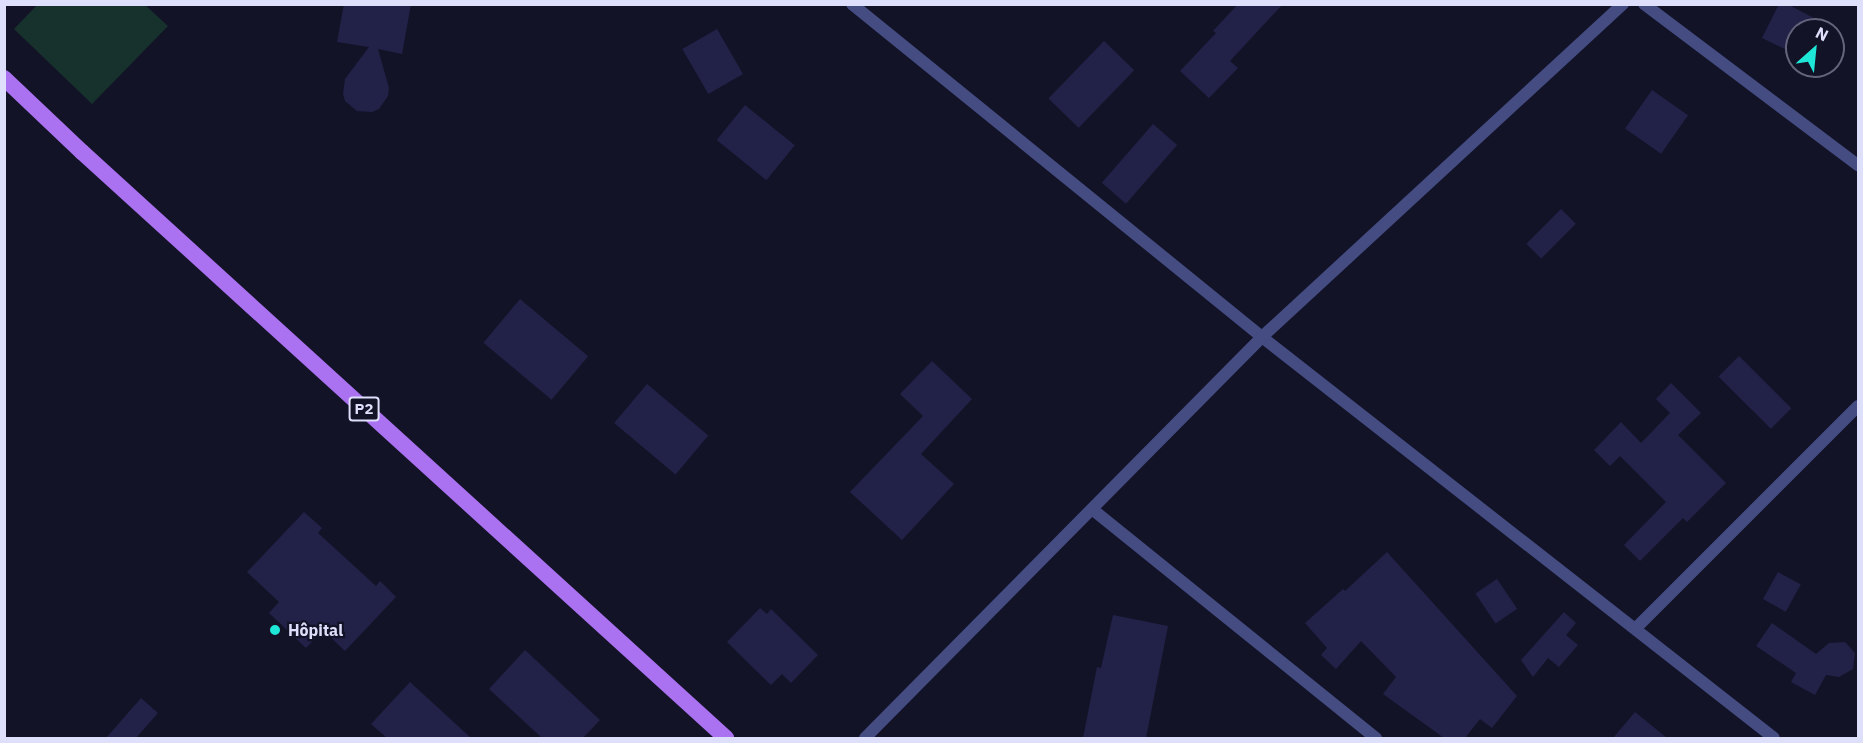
<!DOCTYPE html>
<meta charset="utf-8">
<style>
body{margin:0}
#map{position:relative;width:1863px;height:743px;overflow:hidden;background:#131328;font-family:"IBM Plex Sans",sans-serif}
div>[style]{position:absolute}
.green>*{inset:0;background:#17322c}
.building>*{inset:0;background:#222147;transform-origin:0 0}
.minor>*{height:12px;margin:-6px;padding:0 6px;transform-origin:6px;border-radius:6px;background:#444c82}
.primary>*{height:16px;margin:-8px;padding:0 8px;transform-origin:8px;border-radius:8px;background:#aa71f0}
.dots>*{width:16px;height:16px;translate:-50% -50%;box-sizing:border-box;border:3px solid #131328;border-radius:50%}
span{translate:-50% -50%;white-space:nowrap;text-align:center;line-height:1.15;-webkit-text-stroke:4.5px #131328;paint-order:stroke}
.shield-label span{padding:2px 4px;background:#131328;border:2px solid;border-radius:4px;-webkit-text-stroke-width:0}
.shield-label{font-size:15px;color:#dee0fb;font-weight:700}
.poi-label{font-size:16px;color:#dee0fb;font-weight:700}
.left{translate:0 -50%;text-align:left}
.frame{position:absolute;inset:0;border:6px solid #dee0fb;pointer-events:none}
.north{position:absolute;left:1785px;top:18px;width:60px;height:60px;box-sizing:border-box;background:#131328;border:2px solid #64657c;border-radius:50%;rotate:27deg;font-size:16px;font-weight:700;line-height:24px;text-align:center;color:#dee0fb}
.north::after{content:'';display:block;margin:auto;width:21px;height:27px;background:#1fe7d8;clip-path:polygon(50% 0,100% 100%,50% 72%,0 100%)}
</style>
<div id="map">
<div class="green">
<i style="clip-path:polygon(38px 4px,145px 5px,168px 26px,92px 104px,14px 29px)"></i>
</div>
<div class="building">
<i style="clip-path:polygon(344px 4px,411px 4px,402px 54px,378px 49px,389px 88px,388px 96px,379px 109px,372px 112px,357px 111px,345px 101px,343px 94px,345px 79px,369px 47px,337px 42px)"></i>
<i style="clip-path:polygon(1238px 4px,1283px 4px,1230px 61px,1238px 68px,1209px 98px,1180px 71px,1216px 33px,1213px 31px)"></i>
<i style="clip-path:polygon(1779px 4px,1787px 4px,1837px 30px,1797px 30px,1797px 55px,1762px 38px)"></i>
<i style="left:717px;top:29px;width:52px;height:40px;rotate:60deg"></i>
<i style="left:1104px;top:41px;width:42px;height:80px;rotate:44deg"></i>
<i style="left:1652px;top:90px;width:44px;height:47px;rotate:35deg"></i>
<i style="left:745px;top:105px;width:64px;height:45px;rotate:39deg"></i>
<i style="left:1153px;top:124px;width:32px;height:78px;rotate:41deg"></i>
<i style="left:1561px;top:209px;width:21px;height:49px;rotate:45deg"></i>
<i style="left:520px;top:299px;width:89px;height:57px;rotate:40deg"></i>
<i style="left:1739px;top:356px;width:74px;height:29px;rotate:45deg"></i>
<i style="clip-path:polygon(932px 361px,972px 399px,921px 454px,954px 484px,902px 540px,850px 492px,923px 416px,900px 394px)"></i>
<i style="clip-path:polygon(1671px 383px,1701px 413px,1678px 435px,1726px 483px,1687px 522px,1683px 518px,1640px 561px,1624px 545px,1666px 502px,1620px 456px,1610px 466px,1594px 450px,1621px 422px,1641px 443px,1670px 413px,1656px 399px)"></i>
<i style="left:647px;top:384px;width:80px;height:51px;rotate:40deg"></i>
<i style="clip-path:polygon(304px 512px,322px 528px,318px 533px,376px 586px,380px 581px,396px 597px,345px 651px,323px 630px,306px 648px,269px 613px,279px 602px,247px 572px)"></i>
<i style="clip-path:polygon(1387px 552px,1517px 696px,1492px 728px,1480px 719px,1465px 738px,1444px 738px,1383px 694px,1396px 677px,1361px 641px,1336px 669px,1321px 655px,1327px 648px,1305px 623px,1343px 589px,1345px 591px)"></i>
<i style="left:1778px;top:572px;width:26px;height:31px;rotate:29deg"></i>
<i style="left:1497px;top:579px;width:36px;height:26px;rotate:56deg"></i>
<i style="clip-path:polygon(760px 608px,767px 614px,771px 609px,818px 655px,791px 683px,782px 674px,771px 685px,727px 642px)"></i>
<i style="clip-path:polygon(1564px 612px,1576px 623px,1566px 635px,1578px 645px,1559px 667px,1548px 658px,1533px 677px,1521px 660px)"></i>
<i style="clip-path:polygon(1113px 615px,1168px 626px,1146px 738px,1083px 738px,1097px 667px,1101px 668px)"></i>
<i style="clip-path:polygon(1772px 623px,1816px 654px,1829px 643px,1845px 642px,1855px 653px,1853px 669px,1839px 677px,1826px 675px,1815px 695px,1791px 682px,1796px 673px,1756px 646px)"></i>
<i style="clip-path:polygon(525px 650px,600px 720px,583px 738px,542px 738px,489px 689px)"></i>
<i style="clip-path:polygon(410px 682px,471px 738px,387px 738px,371px 724px)"></i>
<i style="clip-path:polygon(141px 698px,158px 713px,136px 738px,106px 738px)"></i>
<i style="clip-path:polygon(1635px 712px,1667px 738px,1613px 738px)"></i>
</div>
<div class="minor">
<i style="left:852px;top:4px;width:528px;rotate:39.08deg"></i>
<i style="left:1262px;top:337px;width:650px;rotate:38.07deg"></i>
<i style="left:1644px;top:4px;width:268px;rotate:37deg"></i>
<i style="left:1092px;top:509px;width:365px;rotate:38.9deg"></i>
<i style="left:1636px;top:628px;width:314px;rotate:-45deg"></i>
<i style="left:865px;top:738px;width:564px;rotate:-45.29deg"></i>
<i style="left:1262px;top:337px;width:491px;rotate:-42.7deg"></i>
</div>
<div class="primary">
<i style="left:4px;top:78px;width:108px;rotate:43.5deg"></i>
<i style="left:82px;top:152px;width:871px;rotate:42.3deg"></i>
</div>
<div class="dots">
<i style="left:275px;top:630px;background:#1fe7d8"></i>
</div>
<div class="shield-label">
<span style="left:364px;top:409px">P2</span>
</div>
<div class="poi-label">
<span class="left" style="left:288px;top:630px">Hôpital</span>
</div>
<div class="frame"></div>
<div class="north">N</div>
</div>
